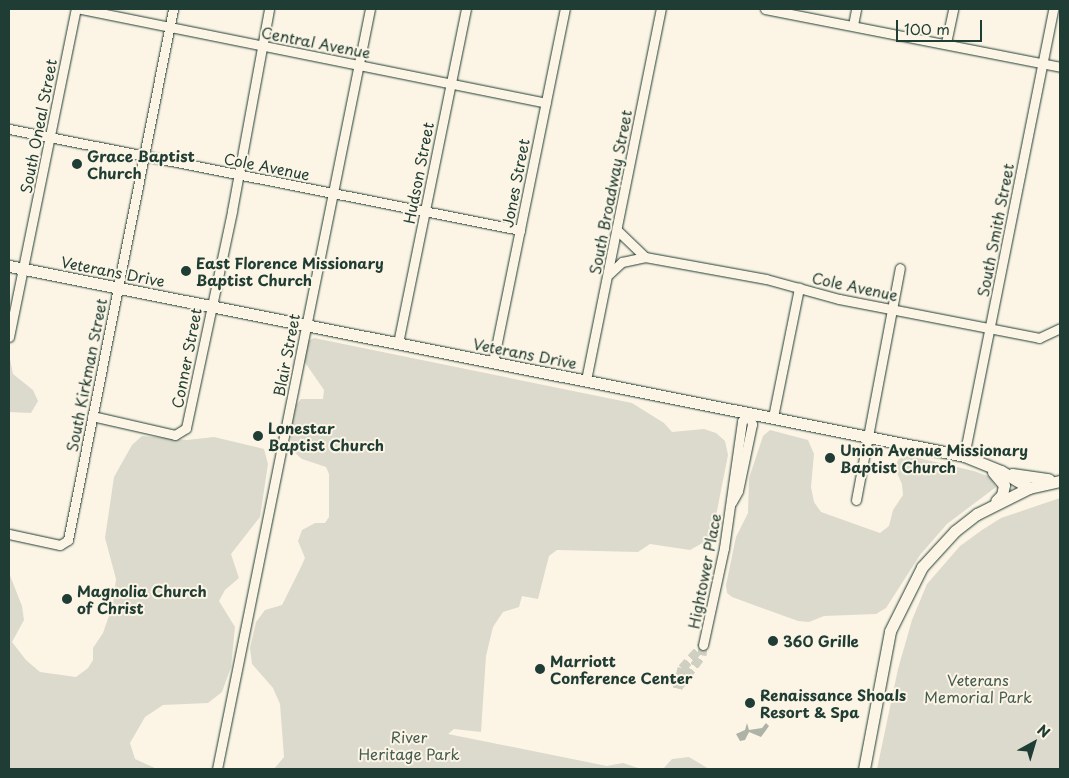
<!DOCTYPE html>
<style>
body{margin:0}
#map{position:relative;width:1069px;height:778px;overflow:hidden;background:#fcf5e5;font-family:"Playpen Sans",sans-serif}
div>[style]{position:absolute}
.green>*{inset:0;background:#dcdacc}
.water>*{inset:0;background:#aeb3a7}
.minor-tunnel>*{height:9px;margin-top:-4.5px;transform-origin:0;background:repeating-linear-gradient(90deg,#d0d0c2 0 9px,transparent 0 13.5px)}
.roads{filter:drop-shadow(0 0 1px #1f3d34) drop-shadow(0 0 1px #1f3d34)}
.minor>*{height:9px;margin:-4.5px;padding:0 4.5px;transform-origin:4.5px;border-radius:4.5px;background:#fcf5e5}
.major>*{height:11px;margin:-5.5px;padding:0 5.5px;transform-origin:5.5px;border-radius:5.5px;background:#fcf5e5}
.dots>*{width:14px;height:14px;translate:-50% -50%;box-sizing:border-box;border:2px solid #fcf5e5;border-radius:50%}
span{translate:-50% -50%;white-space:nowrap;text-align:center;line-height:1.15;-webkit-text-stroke:4px #fcf5e5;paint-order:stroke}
.street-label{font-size:15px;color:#1f3d34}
.poi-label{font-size:15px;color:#1f3d34;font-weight:700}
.left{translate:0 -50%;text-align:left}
.park-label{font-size:15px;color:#455c52}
.frame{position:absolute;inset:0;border:10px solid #1f3d34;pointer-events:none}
.north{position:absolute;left:1009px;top:718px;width:50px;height:50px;-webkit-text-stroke:4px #fcf5e5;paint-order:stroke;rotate:39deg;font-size:14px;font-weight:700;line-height:20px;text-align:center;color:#1f3d34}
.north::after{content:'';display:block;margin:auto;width:18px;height:22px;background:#1f3d34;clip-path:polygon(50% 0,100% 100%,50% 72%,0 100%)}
.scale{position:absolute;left:896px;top:20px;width:86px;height:22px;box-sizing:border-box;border:2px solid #1f3d34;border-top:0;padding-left:6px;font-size:15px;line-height:18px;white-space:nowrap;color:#1f3d34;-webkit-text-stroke:4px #fcf5e5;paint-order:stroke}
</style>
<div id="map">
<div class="green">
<i style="clip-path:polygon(314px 338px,632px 403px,664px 423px,672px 432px,704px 429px,716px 433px,725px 441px,728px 455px,713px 531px,706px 541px,690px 550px,650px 544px,638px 552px,557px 550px,549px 556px,538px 599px,522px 596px,519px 607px,503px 612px,493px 627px,486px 656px,481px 732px,454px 729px,448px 734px,607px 766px,623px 763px,641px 769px,274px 769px,284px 757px,280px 704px,273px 688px,252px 664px,250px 648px,256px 622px,265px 610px,282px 605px,300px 569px,305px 558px,298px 541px,302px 530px,315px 523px,325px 523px,329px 517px,329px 474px,326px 467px,302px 459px,294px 452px,290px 435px,296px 405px,301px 399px,323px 399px,324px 390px,304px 361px,308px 341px)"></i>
<i style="clip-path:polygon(9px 354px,13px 374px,33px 390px,38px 401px,31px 413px,9px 412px)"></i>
<i style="clip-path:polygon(770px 430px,808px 440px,814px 454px,811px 487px,814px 502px,821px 512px,880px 533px,889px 526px,893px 510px,903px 495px,902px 484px,895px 469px,898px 460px,905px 455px,974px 471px,990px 477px,996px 487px,947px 524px,920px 555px,886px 608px,876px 614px,824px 616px,809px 622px,798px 621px,732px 597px,727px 593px,726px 585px,736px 537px,748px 513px,749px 478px,763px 436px)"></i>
<i style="clip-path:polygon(142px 436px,187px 440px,214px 437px,264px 449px,268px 464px,260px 517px,231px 554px,239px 578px,225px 590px,219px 601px,235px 627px,231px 667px,222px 692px,208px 703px,163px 705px,145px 717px,130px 743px,135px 759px,157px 769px,9px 769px,9px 573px,22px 606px,24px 620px,12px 642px,26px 660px,40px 672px,76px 677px,88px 668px,93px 660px,93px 648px,103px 633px,113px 604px,116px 579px,105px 538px,114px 477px,132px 445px)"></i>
<i style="clip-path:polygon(1060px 498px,1060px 769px,877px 769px,898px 669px,912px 620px,927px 584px,960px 546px,982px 530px,1001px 518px)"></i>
<i style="clip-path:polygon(689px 757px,709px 769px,663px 769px,672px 759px)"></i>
</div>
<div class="water">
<i style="clip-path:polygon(747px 723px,749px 730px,762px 728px,766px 723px,769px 726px,761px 737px,749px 732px,745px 740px,740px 741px,736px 734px,745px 730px)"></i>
</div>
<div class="minor-tunnel">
<i style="left:678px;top:687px;width:40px;rotate:-53deg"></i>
<i style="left:702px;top:655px;width:10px;rotate:-84deg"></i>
<i style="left:677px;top:688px;width:21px;rotate:-76deg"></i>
<i style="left:682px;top:668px;width:31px;rotate:-48deg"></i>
</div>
<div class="roads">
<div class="minor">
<i style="left:81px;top:9px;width:474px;rotate:11.4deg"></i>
<i style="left:765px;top:9px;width:301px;rotate:11.1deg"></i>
<i style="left:853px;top:25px;width:16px;rotate:-79deg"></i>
<i style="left:946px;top:43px;width:35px;rotate:-78deg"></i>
<i style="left:9px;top:129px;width:521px;rotate:11.18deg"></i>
<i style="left:617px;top:230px;width:39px;rotate:44deg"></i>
<i style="left:645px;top:257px;width:123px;rotate:10.3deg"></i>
<i style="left:766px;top:279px;width:76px;rotate:15.3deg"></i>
<i style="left:839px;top:299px;width:204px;rotate:11deg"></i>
<i style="left:1039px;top:338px;width:23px;rotate:-25deg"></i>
<i style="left:609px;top:274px;width:18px;rotate:-43deg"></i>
<i style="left:622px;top:262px;width:24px;rotate:-12deg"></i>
<i style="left:9px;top:337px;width:335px;rotate:-78.5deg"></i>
<i style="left:398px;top:343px;width:341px;rotate:-78.5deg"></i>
<i style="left:493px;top:362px;width:360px;rotate:-78.5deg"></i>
<i style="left:586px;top:380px;width:379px;rotate:-78.6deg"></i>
<i style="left:92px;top:416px;width:85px;rotate:12.9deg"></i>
<i style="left:175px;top:435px;width:13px;rotate:-32deg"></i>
<i style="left:186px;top:428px;width:222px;rotate:-78deg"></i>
<i style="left:232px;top:211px;width:205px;rotate:-79.6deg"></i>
<i style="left:773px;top:417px;width:132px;rotate:-78.6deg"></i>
<i style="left:964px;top:456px;width:456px;rotate:-78.7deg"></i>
<i style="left:856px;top:500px;width:236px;rotate:-79.3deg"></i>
<i style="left:9px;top:534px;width:52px;rotate:12.2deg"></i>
<i style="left:60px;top:545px;width:9px;rotate:-32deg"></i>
<i style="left:68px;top:540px;width:541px;rotate:-78.81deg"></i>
<i style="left:703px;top:645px;width:99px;rotate:-77.8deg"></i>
<i style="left:724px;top:548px;width:128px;rotate:-81.9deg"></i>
<i style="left:742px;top:421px;width:10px;rotate:-53deg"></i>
<i style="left:748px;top:413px;width:12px;rotate:70deg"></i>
<i style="left:752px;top:424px;width:68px;rotate:101.8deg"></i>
<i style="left:738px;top:491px;width:13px;rotate:119deg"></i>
<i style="left:217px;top:769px;width:775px;rotate:-78.62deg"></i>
</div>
<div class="major">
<i style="left:9px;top:266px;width:974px;rotate:11.25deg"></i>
<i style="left:964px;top:456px;width:40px;rotate:22deg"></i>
<i style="left:1001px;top:471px;width:33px;rotate:31deg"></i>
<i style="left:993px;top:472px;width:17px;rotate:50deg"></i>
<i style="left:1004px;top:485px;width:10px;rotate:101deg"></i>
<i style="left:1002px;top:495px;width:8px;rotate:135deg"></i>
<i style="left:1012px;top:474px;width:37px;rotate:8deg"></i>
<i style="left:864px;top:769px;width:140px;rotate:-79.3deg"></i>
<i style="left:890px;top:631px;width:72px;rotate:-63.4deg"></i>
<i style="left:922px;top:567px;width:49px;rotate:-47.5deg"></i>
<i style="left:955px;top:531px;width:28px;rotate:-38deg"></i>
<i style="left:977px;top:514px;width:58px;rotate:-26.6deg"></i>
<i style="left:1029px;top:488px;width:32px;rotate:-13deg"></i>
</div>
</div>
<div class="dots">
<i style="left:77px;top:164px;background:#1f3d34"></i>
<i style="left:186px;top:271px;background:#1f3d34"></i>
<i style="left:258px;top:436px;background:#1f3d34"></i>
<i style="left:830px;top:458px;background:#1f3d34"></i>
<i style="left:67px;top:599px;background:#1f3d34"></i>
<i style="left:773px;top:641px;background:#1f3d34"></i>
<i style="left:540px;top:669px;background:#1f3d34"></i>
<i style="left:750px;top:703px;background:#1f3d34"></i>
</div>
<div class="street-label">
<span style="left:316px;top:42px;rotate:11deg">Central Avenue</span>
<span style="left:38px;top:126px;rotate:-79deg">South Oneal Street</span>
<span style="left:267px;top:166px;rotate:11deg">Cole Avenue</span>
<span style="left:418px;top:173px;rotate:-79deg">Hudson Street</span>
<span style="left:515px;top:183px;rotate:-79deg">Jones Street</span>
<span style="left:610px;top:192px;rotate:-79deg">South Broadway Street</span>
<span style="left:995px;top:230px;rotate:-79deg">South Smith Street</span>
<span style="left:113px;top:271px;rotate:11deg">Veterans Drive</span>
<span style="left:855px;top:286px;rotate:12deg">Cole Avenue</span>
<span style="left:525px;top:353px;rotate:11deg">Veterans Drive</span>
<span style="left:286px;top:355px;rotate:-79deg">Blair Street</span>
<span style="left:186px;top:358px;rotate:-79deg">Conner Street</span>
<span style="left:86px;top:375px;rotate:-79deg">South Kirkman Street</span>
<span style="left:704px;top:571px;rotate:-79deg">Hightower Place</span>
</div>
<div class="poi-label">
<span class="left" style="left:87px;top:164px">Grace Baptist<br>Church</span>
<span class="left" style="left:196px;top:271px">East Florence Missionary<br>Baptist Church</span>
<span class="left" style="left:268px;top:436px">Lonestar<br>Baptist Church</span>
<span class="left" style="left:840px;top:458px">Union Avenue Missionary<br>Baptist Church</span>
<span class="left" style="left:77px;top:599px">Magnolia Church<br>of Christ</span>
<span class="left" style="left:783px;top:641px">360 Grille</span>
<span class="left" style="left:550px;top:669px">Marriott<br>Conference Center</span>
<span class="left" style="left:760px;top:703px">Renaissance Shoals<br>Resort &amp; Spa</span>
</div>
<div class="park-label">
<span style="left:978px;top:688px">Veterans<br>Memorial Park</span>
<span style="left:409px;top:745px">River<br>Heritage Park</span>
</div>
<div class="frame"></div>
<div class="north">N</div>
<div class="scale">100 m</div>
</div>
